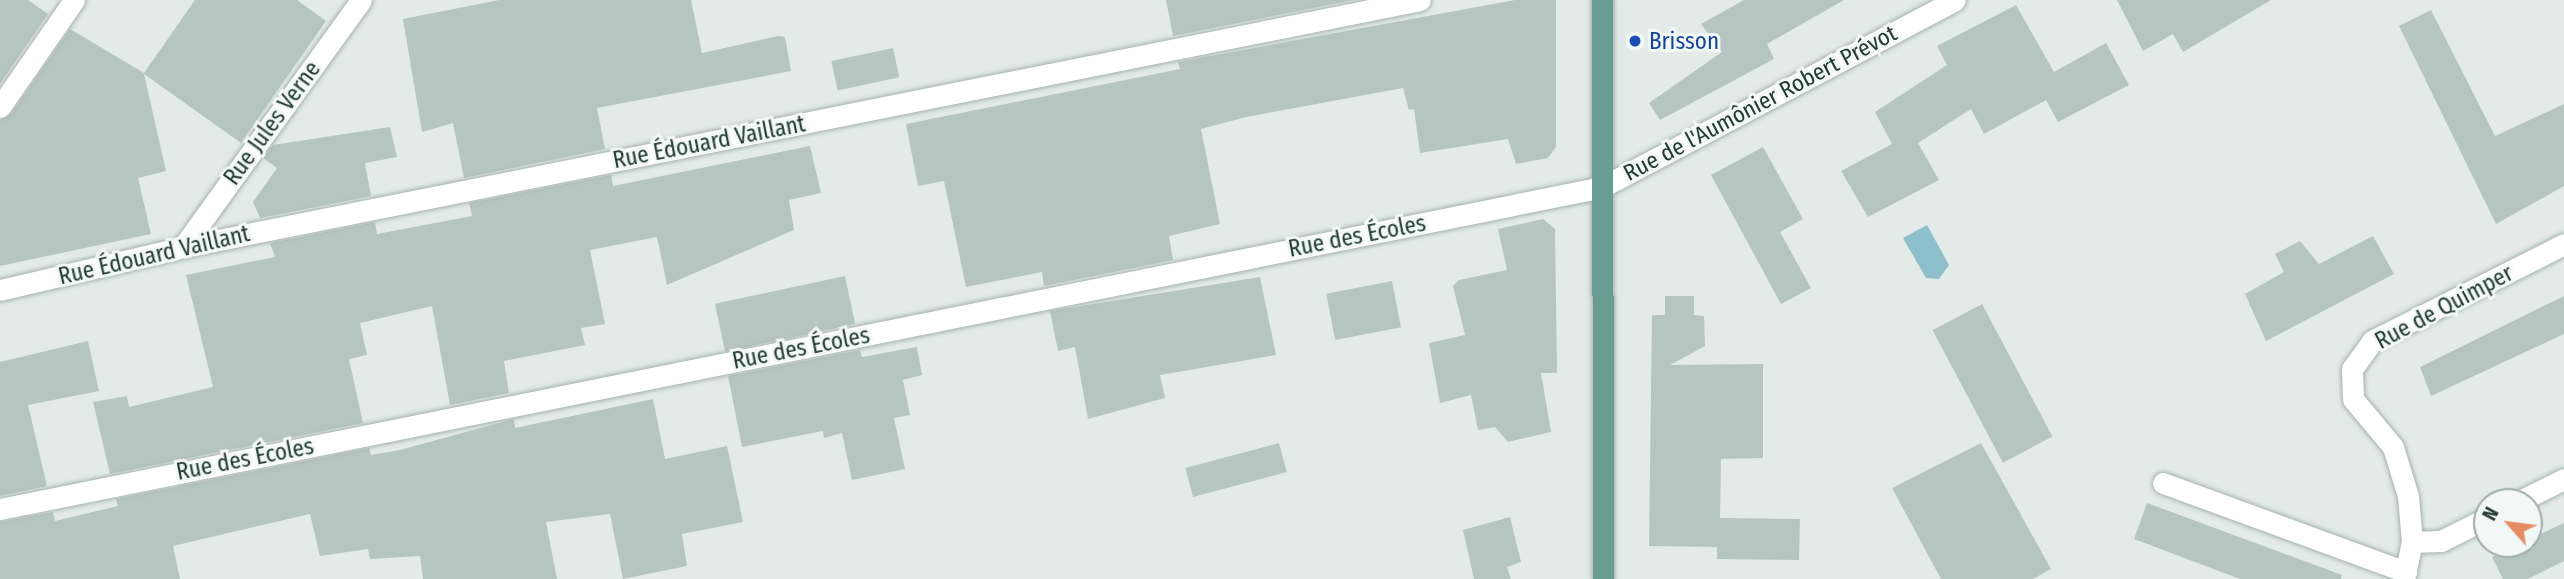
<!DOCTYPE html>
<meta charset="utf-8">
<style>
body{margin:0}
#map{position:relative;width:2564px;height:579px;overflow:hidden;background:#e2ebe7;font-family:"Fira Sans Condensed",sans-serif}
div>[style]{position:absolute}
.water>*{inset:0;background:#8ebfcc}
.building>*{inset:0;background:#b7c5c0;transform-origin:0 0}
.roads{filter:drop-shadow(0 0 2px #a5b2ae) drop-shadow(0 0 2px #a5b2ae)}
.minor>*{height:21px;margin:-10.5px;padding:0 10.5px;transform-origin:10.5px;border-radius:10.5px;background:#fff}
.major>*{height:21px;margin:-10.5px;padding:0 10.5px;transform-origin:10.5px;border-radius:10.5px;background:#699d93}
.dots>*{width:19px;height:19px;translate:-50% -50%;box-sizing:border-box;border:4px solid #f2f8f5;border-radius:50%}
span{translate:-50% -50%;white-space:nowrap;text-align:center;line-height:1.15;-webkit-text-stroke:6px #f2f8f5;paint-order:stroke}
.transit-label{font-size:23px;color:#164399}
.left{translate:0 -50%;text-align:left}
.street-label{font-size:23px;color:#233a35}
.north{position:absolute;left:2473px;top:488px;width:70px;height:70px;box-sizing:border-box;background:#f2f8f5;border:2px solid #9faca8;border-radius:50%;rotate:298deg;font-size:19px;font-weight:700;line-height:28px;text-align:center;color:#233a35}
.north::after{content:'';display:block;margin:auto;width:24px;height:32px;background:#e78b63;clip-path:polygon(50% 0,100% 100%,50% 72%,0 100%)}
</style>
<div id="map">
<div class="water">
<i style="clip-path:polygon(1927px 225px,1949px 265px,1939px 279px,1926px 278px,1903px 238px)"></i>
</div>
<div class="building">
<i style="clip-path:polygon(0 0,28px 0,48px 14px,0 84px)"></i>
<i style="clip-path:polygon(195px 0,297px 0,326px 21px,241px 143px,144px 74px,166px 171px,138px 178px,151px 234px,0 266px,0 120px,11px 114px,70px 29px,144px 73px)"></i>
<i style="clip-path:polygon(499px 0,691px 0,702px 53px,778px 36px,785px 37px,791px 71px,597px 108px,605px 149px,464px 178px,453px 123px,422px 132px,403px 19px)"></i>
<i style="clip-path:polygon(1166px 0,1353px 0,1173px 36px)"></i>
<i style="clip-path:polygon(1515px 0,1556px 0,1556px 147px,1548px 158px,1516px 164px,1508px 139px,1420px 153px,1414px 109px,1409px 110px,1403px 88px,1246px 117px,1201px 129px,1220px 224px,1169px 236px,1173px 260px,1044px 286px,1042px 272px,966px 287px,944px 181px,918px 186px,906px 124px,1180px 69px,1178px 62px)"></i>
<i style="clip-path:polygon(1744px 0,1844px 0,1767px 44px,1774px 59px,1660px 120px,1649px 103px,1722px 52px,1701px 24px)"></i>
<i style="clip-path:polygon(2117px 0,2271px 0,2183px 52px,2173px 34px,2143px 51px)"></i>
<i style="clip-path:polygon(2016px 5px,2054px 72px,2106px 43px,2129px 85px,2058px 122px,2046px 100px,1984px 134px,1971px 109px,1918px 143px,1939px 180px,1868px 217px,1841px 171px,1892px 144px,1875px 112px,1947px 65px,1937px 46px)"></i>
<i style="clip-path:polygon(2431px 10px,2495px 136px,2564px 104px,2564px 186px,2496px 224px,2399px 26px)"></i>
<i style="left:893px;top:48px;width:30px;height:63px;rotate:78deg"></i>
<i style="clip-path:polygon(390px 127px,397px 157px,365px 163px,371px 196px,260px 218px,253px 202px,277px 168px,263px 158px,273px 145px)"></i>
<i style="clip-path:polygon(810px 146px,821px 193px,789px 200px,794px 230px,667px 285px,657px 237px,590px 250px,605px 324px,581px 328px,585px 345px,504px 361px,509px 393px,450px 405px,432px 306px,360px 323px,367px 355px,349px 359px,363px 423px,110px 474px,93px 402px,127px 396px,129px 407px,213px 387px,186px 275px,275px 257px,270px 243px,375px 222px,377px 234px,472px 216px,469px 203px,611px 175px,613px 186px)"></i>
<i style="clip-path:polygon(1763px 147px,1803px 219px,1780px 232px,1811px 288px,1781px 304px,1711px 175px)"></i>
<i style="clip-path:polygon(1543px 219px,1555px 229px,1557px 373px,1541px 373px,1551px 432px,1508px 442px,1495px 427px,1478px 430px,1471px 395px,1440px 403px,1429px 343px,1465px 335px,1453px 286px,1459px 280px,1507px 270px,1498px 229px)"></i>
<i style="clip-path:polygon(2373px 236px,2394px 274px,2266px 341px,2245px 294px,2284px 272px,2275px 254px,2300px 241px,2319px 264px)"></i>
<i style="left:845px;top:276px;width:49px;height:133px;rotate:78deg"></i>
<i style="clip-path:polygon(1260px 277px,1276px 355px,1160px 375px,1165px 398px,1088px 419px,1075px 347px,1058px 351px,1050px 311px)"></i>
<i style="left:1392px;top:281px;width:47px;height:67px;rotate:79deg"></i>
<i style="clip-path:polygon(1665px 296px,1694px 296px,1694px 315px,1704px 316px,1705px 346px,1670px 365px,1763px 364px,1763px 458px,1721px 459px,1720px 518px,1800px 519px,1799px 560px,1717px 559px,1717px 547px,1649px 546px,1652px 315px,1665px 315px)"></i>
<i style="clip-path:polygon(2564px 296px,2564px 334px,2431px 396px,2420px 367px)"></i>
<i style="left:1982px;top:304px;width:150px;height:56px;rotate:62deg"></i>
<i style="clip-path:polygon(88px 341px,99px 391px,28px 405px,47px 486px,0 496px,0 362px)"></i>
<i style="clip-path:polygon(917px 347px,922px 375px,903px 380px,910px 415px,894px 418px,905px 469px,852px 480px,842px 433px,824px 438px,823px 431px,742px 447px,728px 376px,860px 350px,862px 357px)"></i>
<i style="clip-path:polygon(653px 399px,665px 459px,727px 446px,743px 522px,682px 534px,687px 566px,623px 579px,610px 514px,546px 522px,557px 579px,423px 579px,420px 556px,370px 559px,368px 549px,320px 556px,310px 514px,173px 546px,180px 579px,0 579px,0 522px,53px 512px,55px 521px,118px 506px,116px 499px,369px 448px,371px 455px,400px 450px,514px 419px,515px 428px)"></i>
<i style="left:1279px;top:443px;width:30px;height:97px;rotate:75deg"></i>
<i style="clip-path:polygon(1981px 443px,2051px 569px,2033px 579px,1941px 579px,1892px 488px)"></i>
<i style="clip-path:polygon(2147px 503px,2342px 575px,2341px 579px,2240px 579px,2134px 539px)"></i>
<i style="clip-path:polygon(1510px 517px,1521px 562px,1507px 567px,1511px 579px,1474px 579px,1463px 530px)"></i>
<i style="clip-path:polygon(2564px 523px,2564px 561px,2528px 579px,2503px 579px,2492px 557px)"></i>
</div>
<div class="roads">
<div class="minor">
<i style="left:0;top:107px;width:130px;rotate:-55.3deg"></i>
<i style="left:183px;top:247px;width:304px;rotate:-54.2deg"></i>
<i style="left:0;top:290px;width:188px;rotate:-13.2deg"></i>
<i style="left:183px;top:247px;width:1261px;rotate:-11.29deg"></i>
<i style="left:2163px;top:483px;width:259px;rotate:20.1deg"></i>
<i style="left:2518px;top:502px;width:51px;rotate:-26.6deg"></i>
<i style="left:0;top:509px;width:1634px;rotate:-11.36deg"></i>
<i style="left:1602px;top:187px;width:399px;rotate:-27.9deg"></i>
<i style="left:2412px;top:542px;width:29px;rotate:-2deg"></i>
<i style="left:2441px;top:541px;width:51px;rotate:-26.6deg"></i>
<i style="left:2404px;top:579px;width:38px;rotate:-78deg"></i>
<i style="left:2412px;top:542px;width:46px;rotate:-95deg"></i>
<i style="left:2408px;top:496px;width:51px;rotate:-107deg"></i>
<i style="left:2393px;top:447px;width:62px;rotate:-129.8deg"></i>
<i style="left:2353px;top:399px;width:30px;rotate:-92deg"></i>
<i style="left:2352px;top:369px;width:34px;rotate:-54deg"></i>
<i style="left:2372px;top:341px;width:215px;rotate:-26.8deg"></i>
</div>
<div class="major">
<i style="left:1602px;top:0;width:579px;rotate:89.9deg"></i>
</div>
</div>
<div class="dots">
<i style="left:1635px;top:41px;background:#1a4fb4"></i>
</div>
<div class="transit-label">
<span class="left" style="left:1649px;top:41px">Brisson</span>
</div>
<div class="street-label">
<span style="left:1760px;top:103px;rotate:-28deg">Rue de l'Aumônier Robert Prévot</span>
<span style="left:272px;top:123px;rotate:-54deg">Rue Jules Verne</span>
<span style="left:709px;top:142px;rotate:-11deg">Rue Édouard Vaillant</span>
<span style="left:1357px;top:236px;rotate:-11deg">Rue des Écoles</span>
<span style="left:154px;top:255px;rotate:-13deg">Rue Édouard Vaillant</span>
<span style="left:2444px;top:307px;rotate:-28deg">Rue de Quimper</span>
<span style="left:801px;top:348px;rotate:-11deg">Rue des Écoles</span>
<span style="left:245px;top:459px;rotate:-11deg">Rue des Écoles</span>
</div>
<div class="north">N</div>
</div>
